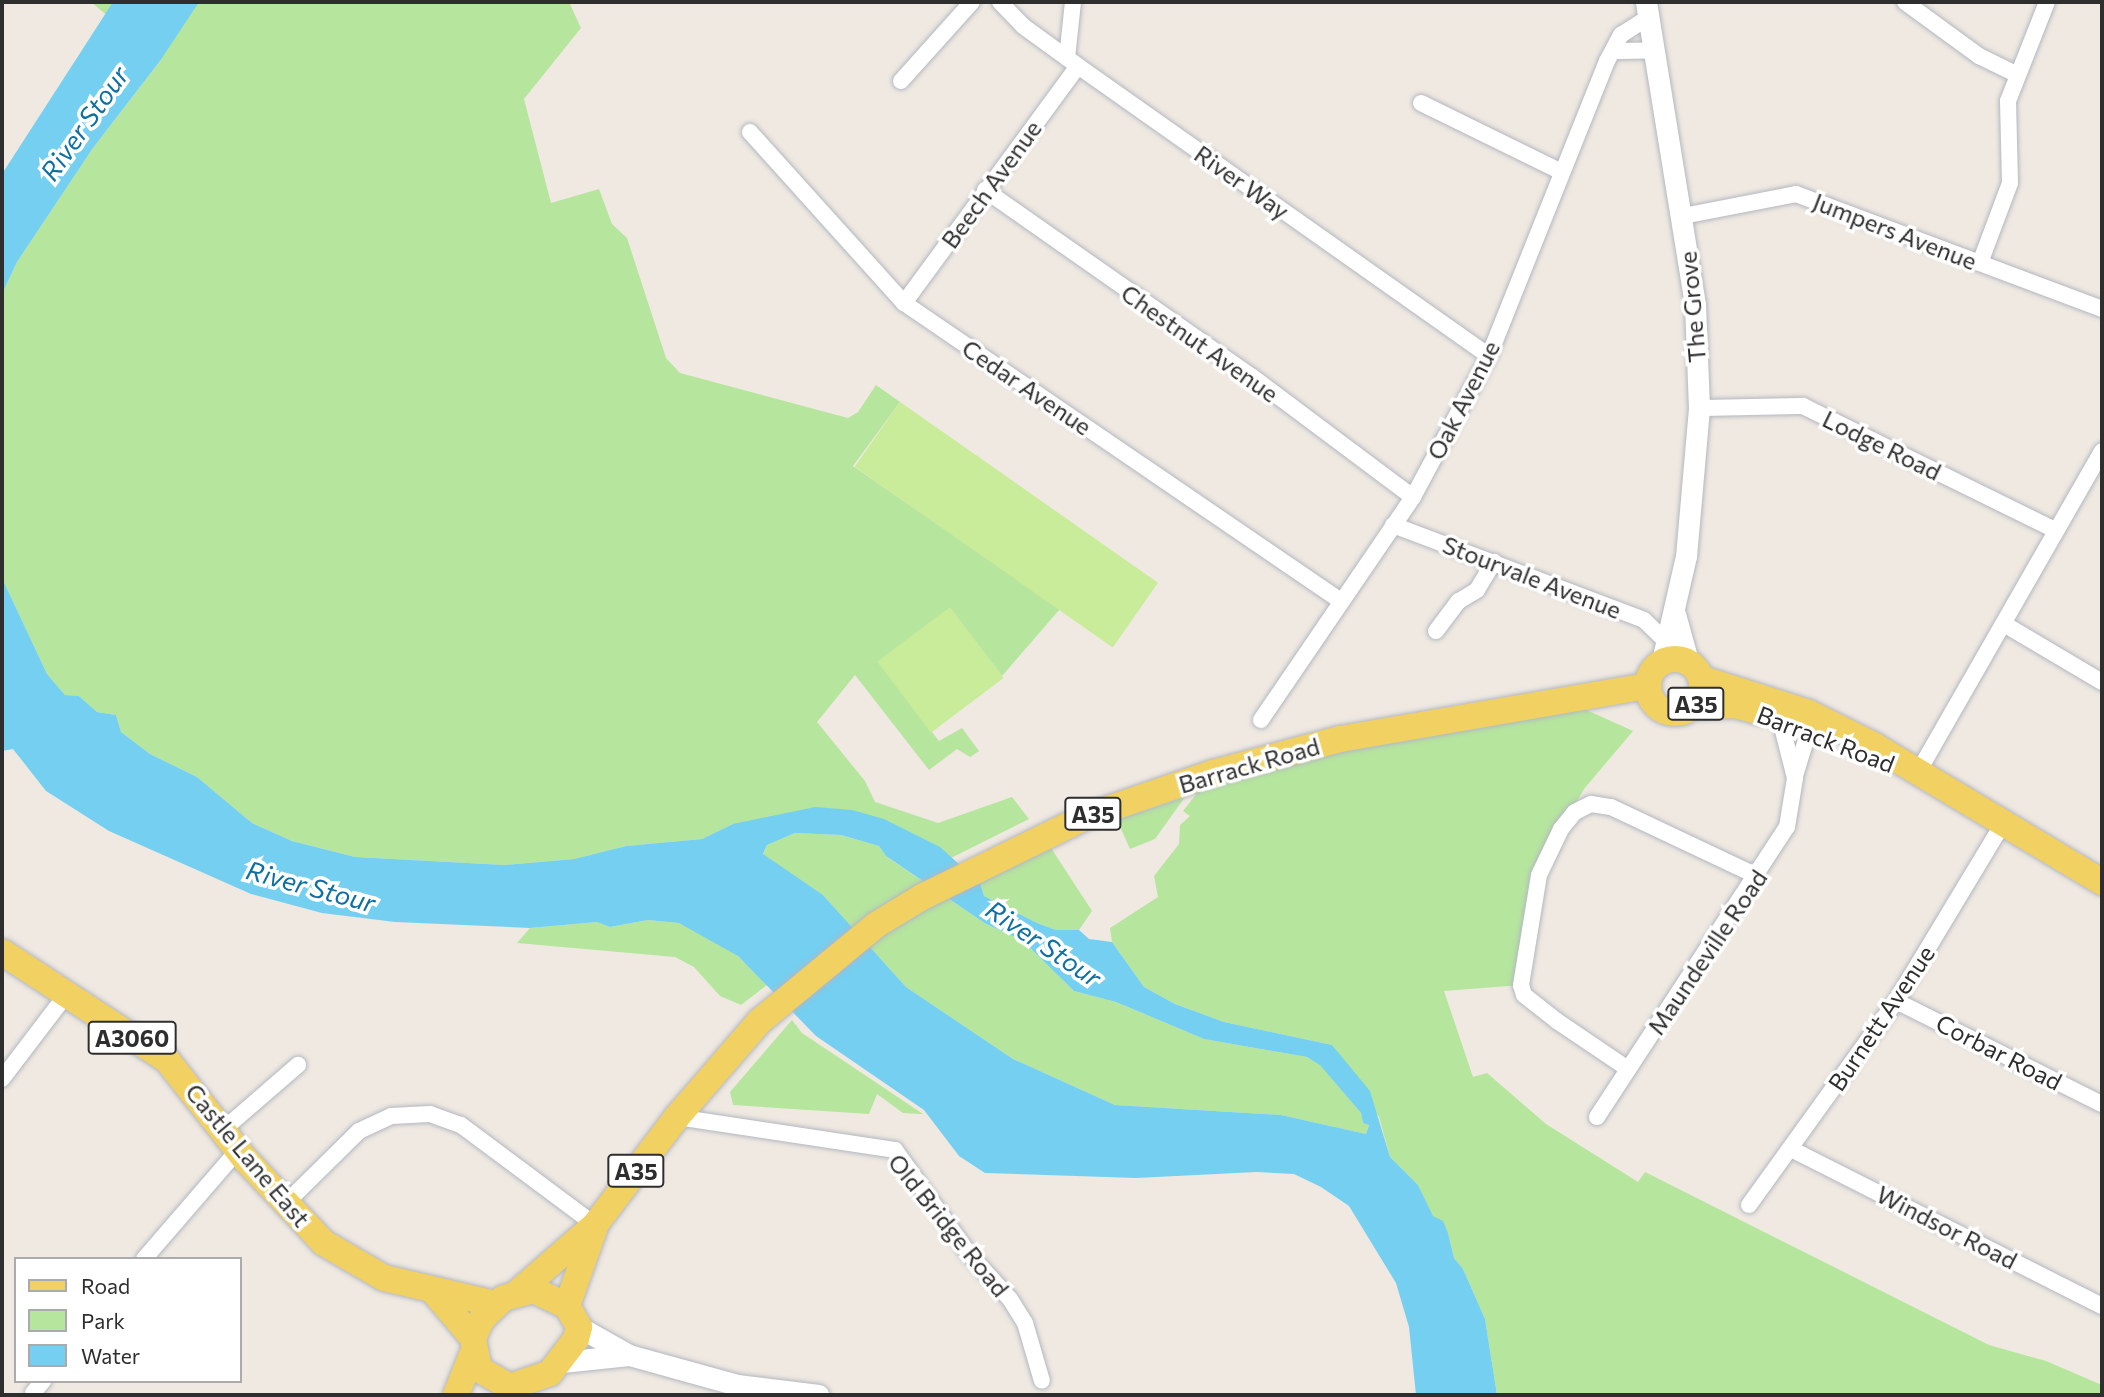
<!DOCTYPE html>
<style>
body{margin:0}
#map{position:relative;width:2104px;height:1397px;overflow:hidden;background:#efe9e1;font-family:Commissioner,sans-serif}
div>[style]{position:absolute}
.green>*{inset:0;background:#b6e59e}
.pitch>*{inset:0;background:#c9ec9a;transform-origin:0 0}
.water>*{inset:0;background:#75cff0}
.roads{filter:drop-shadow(0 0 2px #b4b7c1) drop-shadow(0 0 2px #b4b7c1)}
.minor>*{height:16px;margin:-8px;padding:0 8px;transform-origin:8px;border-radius:8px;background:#fff}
.tertiary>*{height:21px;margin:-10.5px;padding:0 10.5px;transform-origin:10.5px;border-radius:10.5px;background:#fff}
.primary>*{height:26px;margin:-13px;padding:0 13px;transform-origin:13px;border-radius:13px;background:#f2d163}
.primary>.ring{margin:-13px;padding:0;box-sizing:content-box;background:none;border:26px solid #f2d163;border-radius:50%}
span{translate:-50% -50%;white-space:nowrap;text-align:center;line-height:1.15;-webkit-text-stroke:7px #fff;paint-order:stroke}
.shield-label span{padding:2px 5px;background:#fff;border:2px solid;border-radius:5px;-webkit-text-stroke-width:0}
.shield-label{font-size:23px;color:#2e2e2e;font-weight:700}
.street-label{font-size:24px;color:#2e2e2e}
.water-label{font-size:26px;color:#0d6fa3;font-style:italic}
.frame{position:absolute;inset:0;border:4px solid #2e2e2e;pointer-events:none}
.legend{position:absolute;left:14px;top:1257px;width:228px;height:126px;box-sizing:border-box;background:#fff;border:2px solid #ababab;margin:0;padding:9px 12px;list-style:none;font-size:21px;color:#2e2e2e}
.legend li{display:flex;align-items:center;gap:14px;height:35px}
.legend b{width:35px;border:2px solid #ababab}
</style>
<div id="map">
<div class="green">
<i style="clip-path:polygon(91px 2px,569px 2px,581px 28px,524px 99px,551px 203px,599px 189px,612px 224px,627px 238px,666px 358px,680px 373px,848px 418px,858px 412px,876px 385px,900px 402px,853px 466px,1060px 609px,1002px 676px,950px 608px,878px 662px,939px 741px,962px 728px,979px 751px,970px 757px,957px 749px,929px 770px,855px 675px,817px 722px,865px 781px,875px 802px,938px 823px,1012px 797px,1029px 819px,951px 858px,884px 819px,733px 824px,702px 839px,626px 846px,574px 859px,504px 865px,355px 857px,292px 841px,252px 823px,197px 777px,150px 754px,121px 732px,116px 715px,97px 712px,79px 696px,65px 695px,47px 674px,2px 578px,2px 294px,17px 262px,93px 148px,161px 60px)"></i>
<i style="clip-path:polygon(1560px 698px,1633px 731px,1584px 789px,1549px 850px,1521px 985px,1444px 991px,1473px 1077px,1487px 1073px,1546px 1124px,1638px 1182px,1645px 1172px,1989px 1345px,2046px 1361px,2102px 1385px,2102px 1395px,1497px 1395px,1485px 1319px,1463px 1269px,1454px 1258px,1448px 1233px,1433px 1217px,1418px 1185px,1390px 1157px,1379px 1117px,1332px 1045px,1224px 1022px,1175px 1004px,1144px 987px,1112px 942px,1110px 928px,1158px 897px,1154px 876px,1179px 844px,1180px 825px,1190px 816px,1183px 811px,1213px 773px)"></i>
<i style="clip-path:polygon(1185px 797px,1155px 839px,1130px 849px,1117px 820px)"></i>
<i style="clip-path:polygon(795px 833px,841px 835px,879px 846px,887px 857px,986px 924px,1022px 940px,1074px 991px,1116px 1002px,1204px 1039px,1307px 1057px,1320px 1064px,1361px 1113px,1363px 1123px,1369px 1124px,1366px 1134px,1281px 1115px,1115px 1105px,1013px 1059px,906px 987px,823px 895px,763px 855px,767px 845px)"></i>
<i style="clip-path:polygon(1051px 848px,1092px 911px,1079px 930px,1056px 930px,1037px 923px,984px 896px,980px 883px)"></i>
<i style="clip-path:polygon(648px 920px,679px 923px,706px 935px,738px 956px,767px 985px,741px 1005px,720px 996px,694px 967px,675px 957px,517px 943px,530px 928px,597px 922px,610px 927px)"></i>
<i style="clip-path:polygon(792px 1020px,802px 1033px,923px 1114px,903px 1113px,877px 1094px,869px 1114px,733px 1105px,730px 1092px)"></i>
</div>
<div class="pitch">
<i style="left:900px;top:402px;width:315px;height:79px;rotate:35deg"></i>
<i style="left:950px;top:607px;width:89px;height:91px;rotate:53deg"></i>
</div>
<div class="water">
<i style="clip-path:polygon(113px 2px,199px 2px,160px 61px,93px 148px,17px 262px,2px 294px,2px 174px)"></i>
<i style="clip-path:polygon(evenodd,2px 578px,47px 674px,65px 695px,79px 696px,97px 712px,116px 715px,121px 732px,150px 754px,197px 777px,252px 823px,292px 841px,355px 857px,504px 865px,574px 859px,626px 846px,702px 839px,733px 824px,815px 807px,852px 810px,884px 819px,940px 847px,980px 883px,984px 896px,1037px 923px,1056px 930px,1079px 930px,1089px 939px,1112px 942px,1144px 987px,1175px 1004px,1224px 1022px,1332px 1045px,1370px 1091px,1390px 1157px,1418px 1185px,1433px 1216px,1443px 1221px,1448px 1233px,1454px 1258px,1463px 1269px,1485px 1319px,1497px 1395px,1416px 1395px,1409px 1327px,1396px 1283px,1349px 1206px,1321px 1187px,1294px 1174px,1256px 1172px,1136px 1178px,985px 1173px,959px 1156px,924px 1110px,816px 1036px,738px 956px,679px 923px,648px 920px,610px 927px,597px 922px,530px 928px,395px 922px,322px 913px,251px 894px,109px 831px,46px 791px,13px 749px,2px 751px,2px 578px,795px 833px,841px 835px,879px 846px,886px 856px,986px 924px,1022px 940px,1074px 991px,1116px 1002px,1204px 1039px,1307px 1057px,1320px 1065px,1361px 1113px,1363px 1123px,1369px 1125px,1366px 1134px,1281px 1115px,1115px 1105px,1013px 1059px,906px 987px,823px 895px,763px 854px,767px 845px,795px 833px)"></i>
</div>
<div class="roads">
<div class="minor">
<i style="left:1000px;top:2px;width:33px;rotate:46deg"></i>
<i style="left:1023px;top:26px;width:68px;rotate:36deg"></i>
<i style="left:1078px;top:66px;width:503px;rotate:35.21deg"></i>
<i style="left:1905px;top:2px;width:92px;rotate:36.1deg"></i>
<i style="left:1979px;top:56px;width:43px;rotate:26deg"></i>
<i style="left:1613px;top:51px;width:39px;rotate:-1deg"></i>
<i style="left:1067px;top:58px;width:56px;rotate:-83.9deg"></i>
<i style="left:901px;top:81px;width:106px;rotate:-48.1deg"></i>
<i style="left:1421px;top:103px;width:157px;rotate:26.1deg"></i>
<i style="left:750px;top:132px;width:230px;rotate:48deg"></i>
<i style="left:904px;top:303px;width:529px;rotate:34.29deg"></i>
<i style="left:985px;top:190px;width:325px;rotate:35deg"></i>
<i style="left:1251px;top:376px;width:202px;rotate:36.8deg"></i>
<i style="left:1683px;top:216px;width:115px;rotate:-11deg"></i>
<i style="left:1796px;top:194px;width:327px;rotate:20.6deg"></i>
<i style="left:1980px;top:263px;width:85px;rotate:-69.4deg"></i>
<i style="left:2010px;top:183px;width:82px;rotate:-91.4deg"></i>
<i style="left:2008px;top:101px;width:106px;rotate:-68.5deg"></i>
<i style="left:904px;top:303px;width:294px;rotate:-53.7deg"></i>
<i style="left:1699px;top:408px;width:104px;rotate:-1.1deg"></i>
<i style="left:1803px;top:406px;width:281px;rotate:26.2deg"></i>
<i style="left:1393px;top:525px;width:268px;rotate:20.7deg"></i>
<i style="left:1644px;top:620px;width:29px;rotate:44deg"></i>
<i style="left:2004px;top:624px;width:114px;rotate:30.6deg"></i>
<i style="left:1436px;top:631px;width:38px;rotate:-53deg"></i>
<i style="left:1459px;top:601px;width:21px;rotate:-31deg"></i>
<i style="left:1477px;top:590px;width:33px;rotate:-59deg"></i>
<i style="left:1261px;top:720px;width:270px;rotate:-55.7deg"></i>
<i style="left:1413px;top:497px;width:160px;rotate:-61.7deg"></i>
<i style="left:1489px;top:356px;width:318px;rotate:-68.2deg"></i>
<i style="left:1607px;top:61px;width:30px;rotate:-62deg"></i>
<i style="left:1621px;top:35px;width:31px;rotate:-33deg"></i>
<i style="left:1917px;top:774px;width:372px;rotate:-60.2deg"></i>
<i style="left:1795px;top:776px;width:48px;rotate:-73.1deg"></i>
<i style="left:1809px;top:730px;width:20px;rotate:-105deg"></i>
<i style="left:1896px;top:1001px;width:230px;rotate:26.6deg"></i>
<i style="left:1628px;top:1069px;width:86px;rotate:-145.9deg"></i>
<i style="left:1557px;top:1021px;width:42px;rotate:-141.8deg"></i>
<i style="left:1524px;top:995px;width:10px;rotate:-107deg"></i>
<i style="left:1521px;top:985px;width:111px;rotate:-80.7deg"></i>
<i style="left:1539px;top:875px;width:51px;rotate:-64.4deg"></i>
<i style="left:1561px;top:829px;width:22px;rotate:-51deg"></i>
<i style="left:1575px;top:812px;width:18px;rotate:-27deg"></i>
<i style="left:1591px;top:804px;width:20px;rotate:9deg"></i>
<i style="left:1611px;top:807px;width:161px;rotate:25.3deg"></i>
<i style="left:2px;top:1079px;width:106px;rotate:-52.7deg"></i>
<i style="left:677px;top:1117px;width:220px;rotate:8.6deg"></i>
<i style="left:895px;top:1150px;width:128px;rotate:54.6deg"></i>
<i style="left:969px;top:1254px;width:61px;rotate:47.7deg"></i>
<i style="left:1010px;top:1299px;width:28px;rotate:58deg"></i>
<i style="left:1025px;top:1323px;width:60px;rotate:73.7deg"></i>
<i style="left:1597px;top:1117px;width:347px;rotate:-56.8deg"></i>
<i style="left:1787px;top:827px;width:50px;rotate:-80.7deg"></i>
<i style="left:1795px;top:778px;width:61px;rotate:-104.3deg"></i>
<i style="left:224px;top:1129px;width:98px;rotate:-40.9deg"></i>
<i style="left:1791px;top:1149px;width:348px;rotate:26.8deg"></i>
<i style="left:285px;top:1204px;width:104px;rotate:-44.6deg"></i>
<i style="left:359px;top:1131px;width:35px;rotate:-25deg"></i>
<i style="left:391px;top:1116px;width:39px;rotate:-3deg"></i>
<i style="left:430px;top:1114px;width:33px;rotate:20deg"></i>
<i style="left:461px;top:1125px;width:167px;rotate:36.7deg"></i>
<i style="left:1749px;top:1205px;width:251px;rotate:-54.2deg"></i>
<i style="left:1896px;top:1001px;width:205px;rotate:-58.9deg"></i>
<i style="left:144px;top:1259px;width:144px;rotate:-49.2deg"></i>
<i style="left:33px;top:1393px;width:16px;rotate:-50deg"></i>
</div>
<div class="tertiary">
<i style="left:1646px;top:2px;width:306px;rotate:80.8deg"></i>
<i style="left:1695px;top:304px;width:104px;rotate:87.8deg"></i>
<i style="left:1699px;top:408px;width:149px;rotate:95deg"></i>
<i style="left:1686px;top:556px;width:108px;rotate:102.9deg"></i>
<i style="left:1675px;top:614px;width:49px;rotate:74.5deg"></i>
<i style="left:579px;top:1327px;width:57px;rotate:29.2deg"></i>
<i style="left:629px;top:1355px;width:112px;rotate:15.5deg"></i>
<i style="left:737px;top:1385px;width:82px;rotate:7deg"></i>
<i style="left:562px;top:1362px;width:67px;rotate:-6deg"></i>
</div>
<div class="primary">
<i class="ring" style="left:1648px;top:659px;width:28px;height:28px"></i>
<i style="left:1702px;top:679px;width:112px;rotate:17.6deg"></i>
<i style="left:1809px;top:713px;width:72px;rotate:26.6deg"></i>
<i style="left:1873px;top:745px;width:267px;rotate:30.9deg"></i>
<i style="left:1694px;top:707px;width:40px;rotate:-2.9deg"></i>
<i style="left:1734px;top:705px;width:29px;rotate:14deg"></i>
<i style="left:2px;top:952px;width:197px;rotate:33.2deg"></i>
<i style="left:167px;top:1060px;width:126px;rotate:51.8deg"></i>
<i style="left:245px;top:1159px;width:115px;rotate:46.8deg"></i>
<i style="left:324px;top:1243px;width:69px;rotate:30.3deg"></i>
<i style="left:384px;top:1278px;width:115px;rotate:13.1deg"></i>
<i style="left:534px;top:1290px;width:37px;rotate:26deg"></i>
<i style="left:567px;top:1306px;width:24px;rotate:60deg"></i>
<i style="left:579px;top:1327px;width:12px;rotate:104deg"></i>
<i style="left:576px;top:1339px;width:43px;rotate:127.4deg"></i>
<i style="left:550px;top:1373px;width:42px;rotate:160.7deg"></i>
<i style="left:510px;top:1387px;width:36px;rotate:-150deg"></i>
<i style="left:479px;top:1369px;width:32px;rotate:-101deg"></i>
<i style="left:473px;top:1338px;width:21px;rotate:-65deg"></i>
<i style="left:482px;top:1319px;width:30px;rotate:-44deg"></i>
<i style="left:504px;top:1298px;width:31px;rotate:-15deg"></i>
<i style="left:434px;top:1292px;width:60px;rotate:49.7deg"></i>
<i style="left:517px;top:1293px;width:103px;rotate:-41.1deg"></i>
<i style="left:595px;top:1225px;width:136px;rotate:-52.8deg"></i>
<i style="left:677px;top:1117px;width:127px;rotate:-49.2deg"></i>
<i style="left:760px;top:1021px;width:151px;rotate:-39.6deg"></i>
<i style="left:876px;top:925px;width:54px;rotate:-31.3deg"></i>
<i style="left:922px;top:897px;width:182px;rotate:-26.1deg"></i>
<i style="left:1085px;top:817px;width:135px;rotate:-19deg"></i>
<i style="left:1213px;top:773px;width:131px;rotate:-15deg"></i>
<i style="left:1340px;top:739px;width:313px;rotate:-9.8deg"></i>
<i style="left:567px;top:1306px;width:84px;rotate:-70.5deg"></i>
<i style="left:456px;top:1395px;width:48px;rotate:-68.2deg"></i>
</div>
</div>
<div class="shield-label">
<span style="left:1696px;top:704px">A35</span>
<span style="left:1093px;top:814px">A35</span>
<span style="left:132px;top:1038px">A3060</span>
<span style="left:636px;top:1171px">A35</span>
</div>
<div class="street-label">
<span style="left:1242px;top:182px;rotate:35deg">River Way</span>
<span style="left:991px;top:184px;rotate:-54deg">Beech Avenue</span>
<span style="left:1895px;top:231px;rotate:21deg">Jumpers Avenue</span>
<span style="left:1692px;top:307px;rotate:-95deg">The Grove</span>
<span style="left:1200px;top:343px;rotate:35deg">Chestnut Avenue</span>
<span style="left:1027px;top:387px;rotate:34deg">Cedar Avenue</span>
<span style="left:1463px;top:400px;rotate:-63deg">Oak Avenue</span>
<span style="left:1882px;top:445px;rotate:26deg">Lodge Road</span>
<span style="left:1532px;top:577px;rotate:21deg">Stourvale Avenue</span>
<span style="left:1826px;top:739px;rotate:21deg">Barrack Road</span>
<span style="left:1249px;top:765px;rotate:-16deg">Barrack Road</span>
<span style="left:1707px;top:952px;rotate:-56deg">Maundeville Road</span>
<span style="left:1881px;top:1018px;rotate:-56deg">Burnett Avenue</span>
<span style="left:1999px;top:1052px;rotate:27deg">Corbar Road</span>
<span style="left:248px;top:1155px;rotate:50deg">Castle Lane East</span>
<span style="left:949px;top:1225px;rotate:51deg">Old Bridge Road</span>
<span style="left:1947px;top:1227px;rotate:27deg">Windsor Road</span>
</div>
<div class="water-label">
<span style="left:84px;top:123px;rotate:-55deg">River Stour</span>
<span style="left:311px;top:886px;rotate:15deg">River Stour</span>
<span style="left:1044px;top:943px;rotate:34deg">River Stour</span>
</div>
<div class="frame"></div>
<ul class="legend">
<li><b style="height:9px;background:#f2d163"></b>Road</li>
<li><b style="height:19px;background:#b6e59e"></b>Park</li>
<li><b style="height:19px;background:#75cff0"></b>Water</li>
</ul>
</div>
